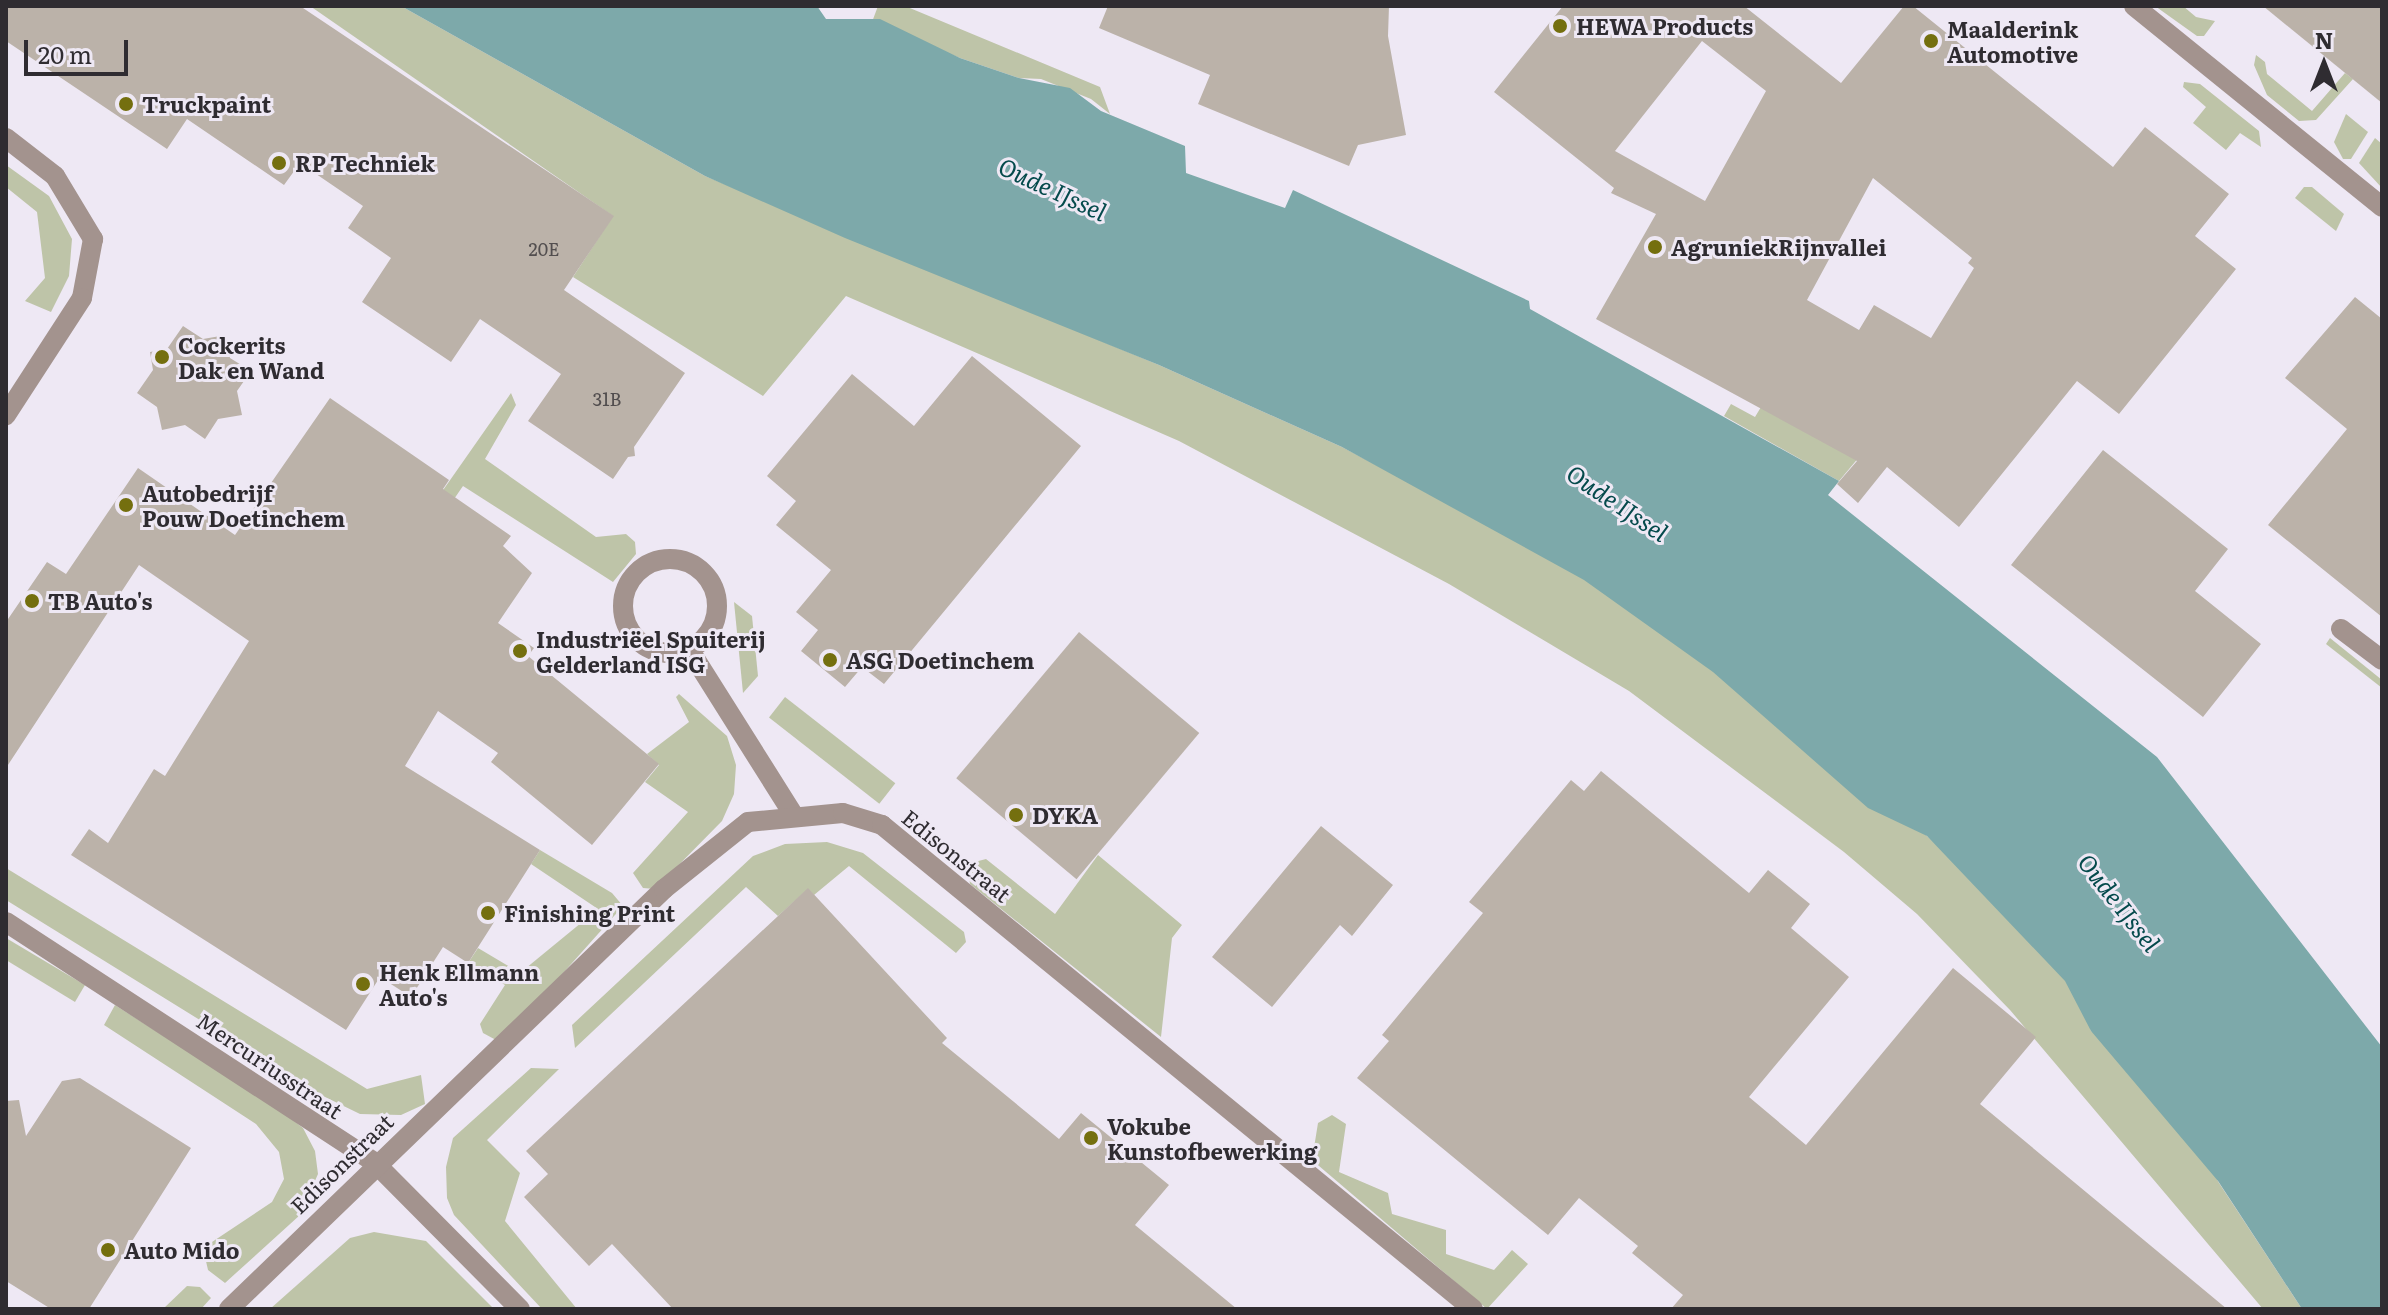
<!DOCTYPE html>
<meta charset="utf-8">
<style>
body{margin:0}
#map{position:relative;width:2388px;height:1315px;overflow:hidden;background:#eee8f4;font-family:Literata,serif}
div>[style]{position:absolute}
.green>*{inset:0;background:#bec4a8;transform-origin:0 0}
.water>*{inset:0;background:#7da9aa}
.building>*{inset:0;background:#bbb2a9;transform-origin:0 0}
.minor>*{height:20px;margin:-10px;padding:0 10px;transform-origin:10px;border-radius:10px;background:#a3938e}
.minor>.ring{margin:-10px;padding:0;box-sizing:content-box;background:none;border:20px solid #a3938e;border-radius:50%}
.dots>*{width:22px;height:22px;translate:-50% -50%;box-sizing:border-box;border:4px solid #eee8f4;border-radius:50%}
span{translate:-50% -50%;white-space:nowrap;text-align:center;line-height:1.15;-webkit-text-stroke:6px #eee8f4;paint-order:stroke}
.number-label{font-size:18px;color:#524e4f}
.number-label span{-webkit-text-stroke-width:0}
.poi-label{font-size:22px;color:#2f2c31;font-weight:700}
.left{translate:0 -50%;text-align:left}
.street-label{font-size:22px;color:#2f2c31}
.water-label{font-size:24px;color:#054a4c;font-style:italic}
.frame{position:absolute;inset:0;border:8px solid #2f2c31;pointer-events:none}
.north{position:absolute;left:2284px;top:24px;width:80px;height:80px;-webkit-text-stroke:6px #eee8f4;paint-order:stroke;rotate:0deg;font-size:22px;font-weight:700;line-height:32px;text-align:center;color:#2f2c31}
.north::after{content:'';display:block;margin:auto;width:28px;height:36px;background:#2f2c31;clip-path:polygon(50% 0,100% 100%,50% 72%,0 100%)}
.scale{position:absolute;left:24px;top:40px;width:104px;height:36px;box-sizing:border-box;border:4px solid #2f2c31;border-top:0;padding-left:10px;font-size:24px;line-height:28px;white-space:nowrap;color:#2f2c31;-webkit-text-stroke:6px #eee8f4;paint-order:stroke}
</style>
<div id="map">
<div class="green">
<i style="clip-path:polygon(310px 6px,401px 6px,705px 176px,1159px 365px,1342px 447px,1467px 513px,1484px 516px,1626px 600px,1927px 836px,2073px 971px,2091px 1031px,2151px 1057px,2219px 1183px,2302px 1309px,2263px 1309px,2010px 1010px,1917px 914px,1844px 852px,1629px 691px,1449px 584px,1179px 441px,846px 296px,763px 396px,573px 277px,613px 216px)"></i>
<i style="clip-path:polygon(878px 6px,905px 6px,1100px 87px,1110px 114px,1091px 99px,1041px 79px,1019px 78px,960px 58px,872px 22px)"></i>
<i style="clip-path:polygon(2155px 6px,2183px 6px,2196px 17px,2215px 21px,2204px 36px,2197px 36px)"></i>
<i style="clip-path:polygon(2256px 55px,2265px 62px,2267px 74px,2312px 111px,2345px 73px,2353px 79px,2316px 120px,2299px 121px,2267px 95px,2254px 65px)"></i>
<i style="clip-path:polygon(2184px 82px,2200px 84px,2259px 131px,2261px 147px,2240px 133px,2226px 150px,2193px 123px,2206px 107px,2183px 87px)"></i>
<i style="clip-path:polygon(2346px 114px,2368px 132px,2351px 159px,2343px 159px,2334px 142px)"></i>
<i style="clip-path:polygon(2375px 138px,2382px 144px,2382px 188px,2359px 163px)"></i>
<i style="clip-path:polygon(6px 165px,49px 196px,72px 239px,69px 276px,51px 312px,25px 301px,45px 278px,37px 212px,6px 187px)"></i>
<i style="clip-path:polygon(2304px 187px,2312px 187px,2344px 214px,2336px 231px,2295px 198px)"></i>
<i style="clip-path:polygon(511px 393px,516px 405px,485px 459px,596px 537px,626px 534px,635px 542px,636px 554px,613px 582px,463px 486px,350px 650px,327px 656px)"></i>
<i style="clip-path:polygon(1731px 404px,1755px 417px,1761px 407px,1865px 450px,1839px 481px,1724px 416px)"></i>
<i style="clip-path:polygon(734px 602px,752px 616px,758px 676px,743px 693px)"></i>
<i style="clip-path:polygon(2330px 638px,2382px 680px,2382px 688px,2326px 644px)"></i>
<i style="clip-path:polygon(679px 694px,727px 736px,736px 765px,734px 794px,722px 821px,655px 889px,643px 888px,633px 873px,688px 812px,645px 782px,659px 765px,647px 754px,689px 722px,676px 697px)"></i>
<i style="left:785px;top:697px;width:140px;height:26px;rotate:38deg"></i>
<i style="clip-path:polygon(827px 842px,863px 853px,964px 932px,966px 942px,956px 953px,849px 866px,814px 895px,808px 889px,778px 916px,746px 887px,575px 1048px,572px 1025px,753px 856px,785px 844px)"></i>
<i style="clip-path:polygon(540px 850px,612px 893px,623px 906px,514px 1028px,496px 1040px,483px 1033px,480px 1024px,505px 985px,468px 963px,478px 948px,520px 973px,598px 909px,531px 864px)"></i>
<i style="clip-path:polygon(1098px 855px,1182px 925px,1172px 938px,1161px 1037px,970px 884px,967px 864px,986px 859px,1055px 914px)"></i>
<i style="clip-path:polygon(6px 868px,367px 1089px,421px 1075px,425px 1104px,401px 1115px,360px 1114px,321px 1095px,6px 900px)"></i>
<i style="clip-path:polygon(6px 938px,85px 985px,75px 1002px,6px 960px)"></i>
<i style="clip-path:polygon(115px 1005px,280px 1110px,303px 1128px,315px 1151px,318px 1174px,300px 1215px,225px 1283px,208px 1270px,203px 1248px,272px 1202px,284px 1179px,279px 1152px,256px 1124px,104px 1025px)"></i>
<i style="clip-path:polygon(531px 1068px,559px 1069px,487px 1140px,520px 1173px,505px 1221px,577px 1309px,542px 1309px,454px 1215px,447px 1198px,446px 1167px,453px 1138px)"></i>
<i style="clip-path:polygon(1332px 1115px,1346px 1124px,1339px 1172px,1388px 1193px,1392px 1214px,1446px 1230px,1446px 1254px,1494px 1270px,1512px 1250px,1528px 1264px,1487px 1309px,1312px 1160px,1318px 1123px)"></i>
<i style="clip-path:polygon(374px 1232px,426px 1241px,494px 1309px,270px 1309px,350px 1238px)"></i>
<i style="clip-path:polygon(187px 1286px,200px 1287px,211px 1298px,201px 1309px,163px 1309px)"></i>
</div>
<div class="water">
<i style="clip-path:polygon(401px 6px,817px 6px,826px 19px,880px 19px,960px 58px,1019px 78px,1070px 88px,1101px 111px,1185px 146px,1186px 173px,1285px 208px,1293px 190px,1529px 301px,1530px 309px,1839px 481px,1828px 495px,2157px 757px,2382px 1047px,2382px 1309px,2302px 1309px,2218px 1181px,2091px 1031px,2065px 981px,1927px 836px,1868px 808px,1713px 672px,1584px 580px,1342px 447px,1159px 365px,845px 238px,705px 176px)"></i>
</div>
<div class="building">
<i style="clip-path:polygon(6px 6px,300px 6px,614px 216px,564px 290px,685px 373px,634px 447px,635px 456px,628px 457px,613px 479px,528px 421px,561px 374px,480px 319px,451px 362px,362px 302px,391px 258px,348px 228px,363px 206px,300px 163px,284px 185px,187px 119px,167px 149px,6px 41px)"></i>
<i style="clip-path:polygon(1108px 6px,1389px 6px,1388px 36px,1406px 135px,1358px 145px,1349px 166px,1198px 104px,1210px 75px,1099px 28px)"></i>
<i style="clip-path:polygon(evenodd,1563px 6px,1744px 6px,1841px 83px,1904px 6px,1913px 6px,2113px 167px,2145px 127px,2229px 194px,2195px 236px,2236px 269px,2119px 414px,2077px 381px,1959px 527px,1887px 467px,1858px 503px,1837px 484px,1857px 461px,1596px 319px,1656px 214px,1611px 193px,1614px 188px,1494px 92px,1563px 6px,1702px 41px,1766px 91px,1705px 201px,1615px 151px,1702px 41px,1563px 6px,1873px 178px,1972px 258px,1968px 263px,1974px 268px,1931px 338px,1874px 305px,1859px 330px,1807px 300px,1873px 178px)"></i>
<i style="clip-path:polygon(2263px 6px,2382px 6px,2382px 103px)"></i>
<i style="clip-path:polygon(2355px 297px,2382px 319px,2382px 617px,2268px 525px,2347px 429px,2285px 378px)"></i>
<i style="clip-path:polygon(183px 326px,203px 339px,226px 335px,230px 358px,251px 371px,237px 391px,242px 415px,218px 419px,205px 439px,185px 425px,162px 430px,157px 407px,137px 393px,153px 370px,150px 352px,167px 349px)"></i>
<i style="clip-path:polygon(972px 356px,1081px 446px,884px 684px,862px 667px,845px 687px,801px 651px,818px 630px,796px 612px,831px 570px,776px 525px,796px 501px,767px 476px,852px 374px,914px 426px)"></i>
<i style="clip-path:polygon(330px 398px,449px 480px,443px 489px,511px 536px,503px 546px,532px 573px,498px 623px,534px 648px,528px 656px,659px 764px,592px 845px,491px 762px,498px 753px,438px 711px,405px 766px,540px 850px,468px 963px,443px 947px,411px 997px,380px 977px,346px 1030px,71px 855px,89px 829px,108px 843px,154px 769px,165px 776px,249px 641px,139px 565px,6px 768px,6px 622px,47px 562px,66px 574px,138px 468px,235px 535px)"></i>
<i style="clip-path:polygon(2103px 450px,2228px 549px,2195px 591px,2261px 644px,2203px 717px,2011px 565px)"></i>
<i style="left:1079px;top:632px;width:157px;height:191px;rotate:40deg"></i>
<i style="clip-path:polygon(1601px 771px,1749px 893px,1768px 870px,1810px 904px,1791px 928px,1849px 977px,1749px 1097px,1806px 1145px,1953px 968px,2036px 1037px,1980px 1104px,2227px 1309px,1671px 1309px,1683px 1295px,1632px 1253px,1638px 1246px,1579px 1198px,1548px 1235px,1357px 1078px,1389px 1041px,1382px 1035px,1483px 913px,1469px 902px,1571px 780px,1584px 791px)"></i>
<i style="clip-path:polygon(1321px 826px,1393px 885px,1352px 936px,1340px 925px,1272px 1007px,1212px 957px)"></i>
<i style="clip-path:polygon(808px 888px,947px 1038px,942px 1043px,1059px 1139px,1081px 1113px,1169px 1185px,1135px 1225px,1237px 1309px,673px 1309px,612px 1244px,589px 1266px,524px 1197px,548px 1174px,526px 1151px)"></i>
<i style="clip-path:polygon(80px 1078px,191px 1148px,89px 1309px,51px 1309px,6px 1281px,6px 1101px,19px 1100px,26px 1136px,62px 1081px)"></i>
</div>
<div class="minor">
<i style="left:2134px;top:6px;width:319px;rotate:39deg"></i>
<i style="left:6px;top:138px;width:62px;rotate:37.8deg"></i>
<i style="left:55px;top:176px;width:74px;rotate:58.9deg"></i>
<i style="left:93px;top:239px;width:60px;rotate:100.6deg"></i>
<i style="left:82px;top:298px;width:140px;rotate:123deg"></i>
<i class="ring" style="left:623px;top:559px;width:74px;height:74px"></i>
<i style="left:2341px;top:629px;width:51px;rotate:37.1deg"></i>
<i style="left:689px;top:649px;width:195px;rotate:57.8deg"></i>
<i style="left:6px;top:922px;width:441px;rotate:33.1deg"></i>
<i style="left:375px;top:1163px;width:206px;rotate:45.2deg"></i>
<i style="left:229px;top:1309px;width:605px;rotate:-43.99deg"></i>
<i style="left:664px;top:889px;width:107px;rotate:-38.6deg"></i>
<i style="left:748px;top:822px;width:95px;rotate:-5.4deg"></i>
<i style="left:843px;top:813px;width:41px;rotate:17.1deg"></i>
<i style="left:882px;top:825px;width:764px;rotate:39.32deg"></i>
</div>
<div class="dots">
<i style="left:1560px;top:26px;background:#746f0f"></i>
<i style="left:1931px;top:41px;background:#746f0f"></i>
<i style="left:126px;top:104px;background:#746f0f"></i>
<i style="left:279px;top:163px;background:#746f0f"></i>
<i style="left:1655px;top:247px;background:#746f0f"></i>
<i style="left:162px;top:357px;background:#746f0f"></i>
<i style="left:126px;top:505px;background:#746f0f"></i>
<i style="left:32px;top:601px;background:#746f0f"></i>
<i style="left:520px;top:651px;background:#746f0f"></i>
<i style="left:830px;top:660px;background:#746f0f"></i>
<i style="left:1016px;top:815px;background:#746f0f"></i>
<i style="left:488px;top:913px;background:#746f0f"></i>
<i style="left:363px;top:984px;background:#746f0f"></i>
<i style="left:1091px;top:1138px;background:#746f0f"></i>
<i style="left:108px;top:1250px;background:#746f0f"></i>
</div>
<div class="number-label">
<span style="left:544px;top:249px">20E</span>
<span style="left:607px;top:399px">31B</span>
</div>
<div class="poi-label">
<span class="left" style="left:1576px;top:26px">HEWA Products</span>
<span class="left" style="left:1947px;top:41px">Maalderink<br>Automotive</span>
<span class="left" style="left:142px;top:104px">Truckpaint</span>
<span class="left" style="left:295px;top:163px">RP Techniek</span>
<span class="left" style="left:1671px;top:247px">AgruniekRijnvallei</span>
<span class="left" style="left:178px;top:357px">Cockerits<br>Dak en Wand</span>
<span class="left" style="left:142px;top:505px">Autobedrijf<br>Pouw Doetinchem</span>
<span class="left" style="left:48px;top:601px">TB Auto's</span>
<span class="left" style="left:536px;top:651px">Industriëel Spuiterij<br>Gelderland ISG</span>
<span class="left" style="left:846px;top:660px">ASG Doetinchem</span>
<span class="left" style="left:1032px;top:815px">DYKA</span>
<span class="left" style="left:504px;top:913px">Finishing Print</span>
<span class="left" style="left:379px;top:984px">Henk Ellmann<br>Auto's</span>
<span class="left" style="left:1107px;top:1138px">Vokube<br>Kunstofbewerking</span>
<span class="left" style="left:124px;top:1250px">Auto Mido</span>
</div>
<div class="street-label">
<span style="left:957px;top:855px;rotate:39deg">Edisonstraat</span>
<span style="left:270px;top:1065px;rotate:34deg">Mercuriusstraat</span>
<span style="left:341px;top:1163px;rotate:-44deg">Edisonstraat</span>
</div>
<div class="water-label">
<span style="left:1053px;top:188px;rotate:25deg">Oude IJssel</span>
<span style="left:1618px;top:502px;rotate:34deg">Oude IJssel</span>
<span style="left:2120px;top:902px;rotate:52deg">Oude IJssel</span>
</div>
<div class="frame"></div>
<div class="north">N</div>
<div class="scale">20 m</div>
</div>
